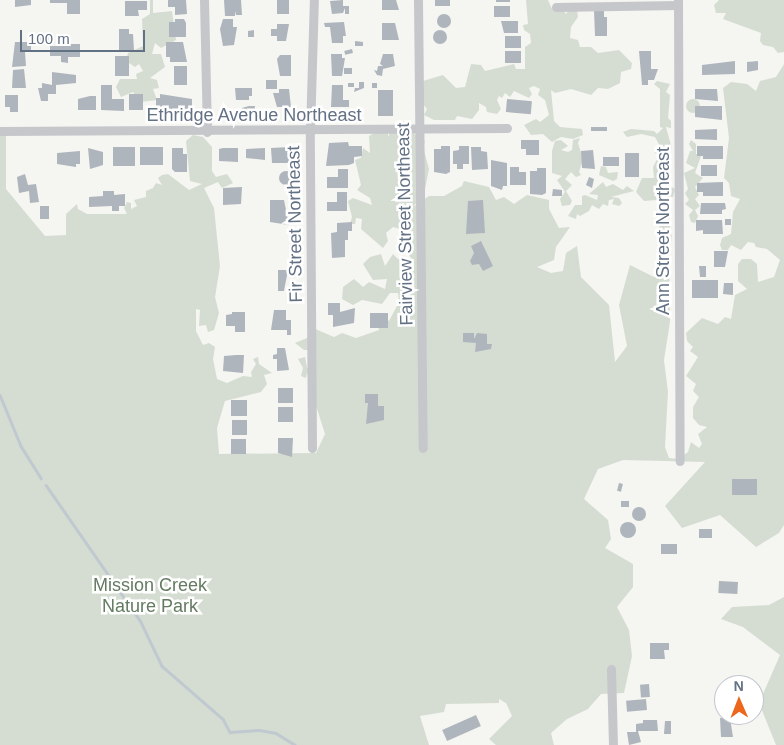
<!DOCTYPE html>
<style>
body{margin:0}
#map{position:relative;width:784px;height:745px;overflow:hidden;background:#f5f5f1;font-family:Arial,sans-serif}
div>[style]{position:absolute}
.green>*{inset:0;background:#d5ddd2}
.round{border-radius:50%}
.stream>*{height:2.5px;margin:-1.25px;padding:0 1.25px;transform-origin:1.25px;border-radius:1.25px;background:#c0c9cf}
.building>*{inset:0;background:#afb5bc;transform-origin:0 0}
.street>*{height:9px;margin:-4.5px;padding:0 4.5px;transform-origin:4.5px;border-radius:4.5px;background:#c5c7cb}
span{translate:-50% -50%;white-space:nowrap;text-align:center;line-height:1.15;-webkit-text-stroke:5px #fff;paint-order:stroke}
.street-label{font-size:18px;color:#637184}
.park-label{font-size:18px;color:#647b62}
.north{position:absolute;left:714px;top:675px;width:50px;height:50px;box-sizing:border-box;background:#fff;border:1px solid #c1c6ce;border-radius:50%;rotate:359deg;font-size:14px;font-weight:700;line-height:20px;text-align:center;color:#637184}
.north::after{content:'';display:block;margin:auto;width:18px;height:22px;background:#ec671b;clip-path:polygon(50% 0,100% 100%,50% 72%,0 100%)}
.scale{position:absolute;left:20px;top:30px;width:125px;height:22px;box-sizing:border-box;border:2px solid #637184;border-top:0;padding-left:6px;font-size:15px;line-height:18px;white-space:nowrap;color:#637184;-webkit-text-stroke:4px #fff;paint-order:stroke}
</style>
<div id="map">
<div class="green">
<i style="clip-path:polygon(150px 0,153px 0,153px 13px,172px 11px,176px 40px,161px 48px,155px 43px,152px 54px,161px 54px,165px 67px,150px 78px,157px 80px,159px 88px,153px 89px,157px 100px,141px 102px,133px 92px,121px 97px,116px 87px,120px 79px,137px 79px,136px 74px,143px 71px,139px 64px,135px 67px,126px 61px,128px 53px,143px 46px,142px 19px,150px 14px)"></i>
<i style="clip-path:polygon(526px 0,548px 0,552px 9px,561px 8px,566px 14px,570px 8px,577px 9px,578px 17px,571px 27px,570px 38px,578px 40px,580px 47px,591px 47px,598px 53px,619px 50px,632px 63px,631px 69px,621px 72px,620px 83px,608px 89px,598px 88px,591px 95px,571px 89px,555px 93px,551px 90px,554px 121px,560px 127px,582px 129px,583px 135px,573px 139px,561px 137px,552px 142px,543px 134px,531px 135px,524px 125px,536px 119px,540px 122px,549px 115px,545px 100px,538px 95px,540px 89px,534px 86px,529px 88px,532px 94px,529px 98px,514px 91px,510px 97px,505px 93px,502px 98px,499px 96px,497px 100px,501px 109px,497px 114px,487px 112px,486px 107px,479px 103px,479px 110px,472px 119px,457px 116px,455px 120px,434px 120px,424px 115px,427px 109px,416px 95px,424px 85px,423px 81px,443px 75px,456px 88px,465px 87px,471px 64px,481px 65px,485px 71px,514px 64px,516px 69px,525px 69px,525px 47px,531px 43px,530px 34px,524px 30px,523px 25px,528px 24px)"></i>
<i style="clip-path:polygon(719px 0,784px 0,784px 52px,778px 53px,773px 47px,763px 45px,760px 41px,761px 33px,723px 19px,726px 13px,716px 13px,714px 5px)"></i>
<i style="clip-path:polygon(784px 64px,784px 525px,779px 533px,756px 547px,720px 515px,682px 528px,665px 506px,705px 462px,623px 460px,598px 469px,584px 499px,608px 520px,611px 539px,605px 548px,633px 564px,633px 587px,617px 607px,629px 630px,632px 656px,624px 693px,601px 694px,588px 709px,567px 719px,551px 733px,554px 745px,496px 745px,489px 739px,512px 716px,506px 703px,499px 699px,499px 703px,446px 704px,444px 712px,420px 716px,429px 745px,0 745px,0 135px,6px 135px,6px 189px,45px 236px,66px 235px,66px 214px,77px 204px,78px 209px,87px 214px,127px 214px,124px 208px,127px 202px,131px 203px,131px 209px,137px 206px,134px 200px,146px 197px,146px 191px,153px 188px,156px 183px,162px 185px,158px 178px,162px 175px,168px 174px,189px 190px,202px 184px,190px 181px,186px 141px,193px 135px,203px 137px,212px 147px,212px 171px,216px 177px,227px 174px,233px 183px,222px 188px,218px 182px,204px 188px,214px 208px,220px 266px,215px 297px,219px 313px,214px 330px,208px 332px,206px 325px,199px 326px,200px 310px,196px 309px,196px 331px,203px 345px,209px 343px,215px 347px,213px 359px,217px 379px,227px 383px,243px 376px,252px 377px,251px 372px,256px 364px,253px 359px,258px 357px,259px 364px,272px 373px,264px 375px,267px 384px,261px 392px,225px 401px,217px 428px,219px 454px,316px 453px,325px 434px,313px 396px,313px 384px,307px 373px,306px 378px,301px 376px,303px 368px,298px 359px,305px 357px,307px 368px,314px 369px,310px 350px,304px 350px,295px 343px,307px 338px,313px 328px,334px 337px,342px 333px,356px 338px,379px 330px,377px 322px,385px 317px,389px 321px,399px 302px,398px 293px,390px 293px,382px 304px,362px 300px,353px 305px,342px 299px,343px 287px,354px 279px,363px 287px,369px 282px,385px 289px,387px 279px,373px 280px,363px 264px,370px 257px,381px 254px,385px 266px,393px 254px,398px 259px,411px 258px,404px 247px,407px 240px,404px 230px,393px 227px,386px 233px,388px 241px,383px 248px,361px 229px,362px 219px,356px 218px,355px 224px,350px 224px,352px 217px,348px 201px,353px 198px,372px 205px,370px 198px,357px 190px,361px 185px,355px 160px,361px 158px,363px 148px,370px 153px,369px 136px,376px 132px,388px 132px,388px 137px,390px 133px,405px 128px,425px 141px,423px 147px,429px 169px,424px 194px,413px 207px,429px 196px,444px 196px,462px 186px,464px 181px,489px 187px,496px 200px,504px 197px,514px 204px,527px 195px,549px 200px,549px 209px,559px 228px,570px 227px,556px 247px,554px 260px,537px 267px,551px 273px,563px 271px,566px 253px,577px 246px,581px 277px,609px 305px,615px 362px,627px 346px,619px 305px,630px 265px,654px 277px,661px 274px,660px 257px,669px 258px,670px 322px,664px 360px,668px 392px,665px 447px,669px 458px,679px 459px,688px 452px,691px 442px,699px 448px,702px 444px,698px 434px,707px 427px,699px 425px,693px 418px,693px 407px,699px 397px,693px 391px,696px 384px,686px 376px,698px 357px,690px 351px,693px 347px,687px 341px,686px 333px,702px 318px,718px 324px,725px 317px,731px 319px,735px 295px,747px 289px,738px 281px,738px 264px,742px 259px,751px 259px,757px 264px,758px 282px,774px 277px,780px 260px,767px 249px,756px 247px,754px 243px,748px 242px,741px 250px,731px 245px,728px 250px,722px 250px,720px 245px,722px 238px,731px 234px,733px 212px,740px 199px,731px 196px,729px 183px,724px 178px,729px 138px,723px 88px,731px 82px,747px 84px,756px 91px,760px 81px,776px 77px)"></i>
<i style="clip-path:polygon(657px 81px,670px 84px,666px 92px,670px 95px,668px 118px,671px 121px,671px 128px,666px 127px,672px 149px,666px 159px,670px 168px,662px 181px,675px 189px,673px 197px,666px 197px,669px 206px,662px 208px,657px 200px,644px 201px,636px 192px,642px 178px,654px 178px,653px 167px,660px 154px,654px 153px,661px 148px,655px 137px,641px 134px,627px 137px,623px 132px,631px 129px,654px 131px,657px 134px,663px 128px,660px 127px,660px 89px,654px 84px)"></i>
<i class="round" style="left:686px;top:99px;width:14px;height:14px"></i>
<i style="clip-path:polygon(580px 138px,578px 143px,583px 159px,579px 172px,581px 175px,576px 177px,571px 172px,565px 179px,572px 185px,566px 191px,572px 201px,570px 205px,562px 206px,560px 199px,565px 192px,557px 180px,562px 176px,552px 173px,552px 151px,555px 141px,561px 140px,568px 146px,561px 150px,568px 152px,572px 150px,573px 140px)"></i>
<i style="clip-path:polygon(691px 140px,696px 144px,696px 154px,701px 156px,695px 173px,703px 178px,695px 187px,699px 195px,695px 199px,700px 206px,695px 210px,698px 216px,695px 223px,691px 222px,689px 215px,693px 210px,685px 204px,689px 200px,685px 193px,688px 189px,684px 173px,695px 168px,686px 163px,690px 151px,693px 151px,689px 144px)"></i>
<i style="clip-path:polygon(601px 166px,606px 167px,608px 173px,618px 172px,617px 179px,613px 181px,599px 175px)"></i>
<i style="clip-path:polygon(603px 182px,606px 187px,613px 184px,623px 190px,627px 186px,634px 191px,611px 197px,619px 198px,622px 203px,619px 206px,612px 204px,614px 199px,609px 200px,608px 206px,603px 204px,599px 209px,592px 205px,589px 211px,580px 216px,577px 214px,576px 219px,568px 216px,575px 205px,582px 205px,582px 196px,585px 195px,597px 200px,598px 195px,589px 194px)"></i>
<i style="clip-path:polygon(668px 210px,672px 240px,667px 249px,660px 246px,657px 233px,662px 220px,659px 215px)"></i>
<i style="clip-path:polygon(784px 597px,784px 745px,776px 745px,759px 703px,780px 655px,743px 627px,721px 619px,732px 607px,769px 605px)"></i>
</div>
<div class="stream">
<i style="left:0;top:395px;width:55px;rotate:67.6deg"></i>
<i style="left:21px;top:446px;width:38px;rotate:58deg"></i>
<i style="left:46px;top:485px;width:165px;rotate:55.2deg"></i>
<i style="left:140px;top:620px;width:51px;rotate:64.4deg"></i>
<i style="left:162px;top:666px;width:81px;rotate:41deg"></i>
<i style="left:223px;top:719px;width:15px;rotate:62deg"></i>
<i style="left:230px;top:732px;width:29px;rotate:-4deg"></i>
<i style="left:259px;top:730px;width:17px;rotate:10deg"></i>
<i style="left:276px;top:733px;width:22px;rotate:32deg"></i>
</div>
<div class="building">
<i style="clip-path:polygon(15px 0,31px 0,31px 5px,15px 7px)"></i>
<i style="clip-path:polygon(50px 0,80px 0,80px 14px,67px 14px,67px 3px,50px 3px)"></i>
<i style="clip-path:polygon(168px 0,186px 0,187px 14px,175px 15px,175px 7px,168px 7px)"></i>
<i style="clip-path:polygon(224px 0,241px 0,242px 15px,236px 15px,235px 11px,235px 16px,225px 16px)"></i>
<i style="left:277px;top:0;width:12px;height:14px"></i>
<i style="clip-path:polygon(343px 0,343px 6px,349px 6px,349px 14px,345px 14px,345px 8px,343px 13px,332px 14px,330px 1px)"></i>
<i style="clip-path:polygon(382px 0,396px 0,399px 10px,382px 10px)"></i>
<i style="left:435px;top:0;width:15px;height:6px"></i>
<i style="left:496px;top:0;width:14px;height:2px"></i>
<i style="clip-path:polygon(125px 1px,147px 1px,147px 10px,138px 10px,139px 16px,125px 16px)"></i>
<i style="left:494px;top:6px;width:16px;height:11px"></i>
<i style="clip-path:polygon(594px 10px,604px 10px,604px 17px,607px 17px,607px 36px,595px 36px)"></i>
<i class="round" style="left:437px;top:14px;width:14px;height:14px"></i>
<i style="clip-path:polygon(175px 19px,184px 19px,186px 23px,186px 37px,169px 37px,169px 22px,175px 22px)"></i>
<i style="clip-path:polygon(223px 19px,233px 19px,233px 27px,237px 27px,234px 45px,223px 46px,220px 29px)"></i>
<i style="clip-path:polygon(501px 21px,518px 21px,518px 33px,504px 33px)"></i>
<i style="clip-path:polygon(344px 22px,346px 36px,343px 36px,343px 43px,332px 43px,330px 27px,325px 27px,324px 23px)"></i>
<i style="clip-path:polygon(382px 23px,395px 23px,399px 40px,382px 40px)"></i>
<i style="clip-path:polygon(277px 24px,289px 24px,286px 41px,277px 41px,277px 36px,271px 36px,271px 29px,277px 29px)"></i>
<i style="clip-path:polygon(119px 29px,129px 29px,129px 34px,133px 34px,134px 50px,119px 51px)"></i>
<i class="round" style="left:433px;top:30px;width:14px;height:14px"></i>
<i style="clip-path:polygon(254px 30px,254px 37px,248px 37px,248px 31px)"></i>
<i style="left:39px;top:36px;width:10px;height:8px"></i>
<i style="left:505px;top:36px;width:16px;height:12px"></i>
<i style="clip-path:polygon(355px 41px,363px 42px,363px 46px,355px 46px)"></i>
<i style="clip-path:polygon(15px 42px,31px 42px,31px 52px,25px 52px,26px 66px,12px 67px)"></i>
<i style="clip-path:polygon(166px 42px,183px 42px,187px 62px,170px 62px,170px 57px,166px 57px)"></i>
<i style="clip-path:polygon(68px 44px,80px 44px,80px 57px,68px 57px,68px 63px,61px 62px,61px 56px,50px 56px,50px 46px,68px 46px)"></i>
<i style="left:352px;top:49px;width:4px;height:8px;rotate:76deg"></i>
<i style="left:505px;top:51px;width:16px;height:12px"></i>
<i style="clip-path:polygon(639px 51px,651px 51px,651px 69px,658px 69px,654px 80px,648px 80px,648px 85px,642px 85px)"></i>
<i style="clip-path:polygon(331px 54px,342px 54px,342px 58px,345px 58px,342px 76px,332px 76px)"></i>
<i style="clip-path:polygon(383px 54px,393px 54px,395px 66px,383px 69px,382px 76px,377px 75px,374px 70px,377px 71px,378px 66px,383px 66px,380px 64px)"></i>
<i style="clip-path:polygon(280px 55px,291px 55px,291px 76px,280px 76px,277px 59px)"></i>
<i style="left:115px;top:56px;width:14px;height:20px"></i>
<i style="clip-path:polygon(735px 61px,735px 74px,702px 75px,702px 65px)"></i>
<i style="clip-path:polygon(758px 61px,758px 70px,747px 72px,747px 62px)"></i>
<i style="left:174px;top:66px;width:13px;height:19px"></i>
<i style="left:344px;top:68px;width:8px;height:6px"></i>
<i style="clip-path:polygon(24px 69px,26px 88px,12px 88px,13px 70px)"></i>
<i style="clip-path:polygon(52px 72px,76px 75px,76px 83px,56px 85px,56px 94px,48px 94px,48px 101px,41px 101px,38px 88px,42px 88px,42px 83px,52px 85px)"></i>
<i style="left:266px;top:80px;width:11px;height:9px"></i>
<i style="clip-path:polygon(359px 82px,364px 82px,364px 88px,354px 92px,355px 88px,359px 88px)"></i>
<i style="left:348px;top:83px;width:6px;height:4px"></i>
<i style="left:372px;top:83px;width:5px;height:5px"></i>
<i style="clip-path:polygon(101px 85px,112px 85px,112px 99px,124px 99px,124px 111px,101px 110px)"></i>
<i style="clip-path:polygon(332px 85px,343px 85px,343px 100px,349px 100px,349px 107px,331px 107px)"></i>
<i style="clip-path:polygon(235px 88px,252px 88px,252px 96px,249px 96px,249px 100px,236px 100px)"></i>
<i style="clip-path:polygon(279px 89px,289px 89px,291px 107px,277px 107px,273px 93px,279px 93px)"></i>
<i style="clip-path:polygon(695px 89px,717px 89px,718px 101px,695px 99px)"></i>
<i style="left:378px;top:90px;width:15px;height:12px"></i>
<i style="left:129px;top:94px;width:14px;height:16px"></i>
<i style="clip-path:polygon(160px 94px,192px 99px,192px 111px,156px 110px,156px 98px,160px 98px)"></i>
<i style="clip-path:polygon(5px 95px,18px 95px,18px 112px,10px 112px,10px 107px,5px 107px)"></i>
<i style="clip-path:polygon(90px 96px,96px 96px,96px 110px,78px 110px,78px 99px)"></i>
<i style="left:507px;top:99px;width:25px;height:13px;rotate:5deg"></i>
<i style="left:393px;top:102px;width:14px;height:15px;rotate:90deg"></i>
<i style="clip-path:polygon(249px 106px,255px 106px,254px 116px,242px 116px,242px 108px)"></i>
<i style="clip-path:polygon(695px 106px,722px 106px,722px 120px,695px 117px)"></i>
<i style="left:591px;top:127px;width:16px;height:4px"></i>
<i style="clip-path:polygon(717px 129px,717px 140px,695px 139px,695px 130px)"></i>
<i style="clip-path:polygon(521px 140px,539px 140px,539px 155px,526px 155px,526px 149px,521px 149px)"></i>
<i style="clip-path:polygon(348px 142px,349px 146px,362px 146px,362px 156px,354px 157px,354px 163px,349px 165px,326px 166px,329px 143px)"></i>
<i style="clip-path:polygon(441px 146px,450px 146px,450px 172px,446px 174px,434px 172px,434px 149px,441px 149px)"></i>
<i style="clip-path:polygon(459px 146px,469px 146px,469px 164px,463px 164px,463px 169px,457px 169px,457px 164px,453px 164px,453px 151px,459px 150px)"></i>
<i style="clip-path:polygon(697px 146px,723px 146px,723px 159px,703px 159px,703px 156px,697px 156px)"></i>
<i style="left:113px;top:147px;width:22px;height:19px"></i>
<i style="left:140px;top:147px;width:23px;height:18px"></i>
<i style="clip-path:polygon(290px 147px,296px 148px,296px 163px,272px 163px,271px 148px)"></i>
<i style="clip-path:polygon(471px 147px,481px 147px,481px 151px,487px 152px,488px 169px,472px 170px)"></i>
<i style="clip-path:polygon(88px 148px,103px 152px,103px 165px,90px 169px)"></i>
<i style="clip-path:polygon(172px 148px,183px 148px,183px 154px,187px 154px,187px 172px,175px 172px,172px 169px)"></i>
<i style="clip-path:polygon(223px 148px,238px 148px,238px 162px,219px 161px,219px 149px)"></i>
<i style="clip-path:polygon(265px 148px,265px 160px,246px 158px,246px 149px)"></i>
<i style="clip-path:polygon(593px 150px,595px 169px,582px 168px,581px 151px)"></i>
<i style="clip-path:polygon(80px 151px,80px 164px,76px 164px,76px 167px,57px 164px,57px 153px)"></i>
<i style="left:625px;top:153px;width:14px;height:24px"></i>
<i style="left:603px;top:157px;width:16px;height:9px"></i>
<i style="clip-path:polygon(491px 160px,507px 163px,507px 186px,503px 186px,502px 190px,491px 186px)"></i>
<i style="left:701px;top:165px;width:16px;height:11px"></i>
<i style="clip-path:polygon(510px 167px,519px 167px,519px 172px,526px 172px,526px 185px,510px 185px)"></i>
<i style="clip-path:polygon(537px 168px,546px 168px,546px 193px,542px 195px,530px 194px,530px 171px,537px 171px)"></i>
<i style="clip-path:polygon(338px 169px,348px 169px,348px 188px,327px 188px,327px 177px,338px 177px)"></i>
<i class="round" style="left:279px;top:171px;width:14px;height:14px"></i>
<i style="clip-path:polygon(25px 174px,28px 185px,36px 184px,39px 202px,30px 203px,29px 191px,19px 193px,17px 177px)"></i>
<i style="clip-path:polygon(589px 177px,594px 179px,592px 188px,586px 185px)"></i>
<i style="clip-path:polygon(723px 182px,723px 196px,703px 196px,703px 192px,697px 192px,697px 183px)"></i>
<i style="clip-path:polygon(242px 187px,241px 204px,223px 205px,223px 188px)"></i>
<i style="clip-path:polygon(553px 189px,562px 190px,562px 196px,552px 196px)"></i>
<i style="clip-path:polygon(103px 191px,114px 191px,114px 195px,125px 194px,125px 206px,119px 206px,119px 211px,112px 211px,112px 206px,89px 207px,89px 197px,103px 196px)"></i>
<i style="clip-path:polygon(337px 192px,347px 192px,347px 211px,327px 211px,327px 202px,337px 202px)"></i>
<i style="clip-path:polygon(270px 200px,284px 200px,289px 225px,270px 222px)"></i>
<i style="clip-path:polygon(483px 200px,485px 233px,466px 234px,468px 201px)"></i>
<i style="clip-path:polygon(701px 203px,725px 203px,726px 209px,722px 210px,722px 214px,700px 214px)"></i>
<i style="left:40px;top:206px;width:9px;height:13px"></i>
<i style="left:725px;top:219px;width:6px;height:6px"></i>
<i style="clip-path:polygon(696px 220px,722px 220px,723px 234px,703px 234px,703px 230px,696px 231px)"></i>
<i style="clip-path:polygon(352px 222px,352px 231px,348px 231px,348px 240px,345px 240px,345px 257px,332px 258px,331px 233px,337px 232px,337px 223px)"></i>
<i style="clip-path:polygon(481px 241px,493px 266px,483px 271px,479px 264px,472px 265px,470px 261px,474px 253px,471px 246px)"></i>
<i style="clip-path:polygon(714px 251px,728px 251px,725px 267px,714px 267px)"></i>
<i style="clip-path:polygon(699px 266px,706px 266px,706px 277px,700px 277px)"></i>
<i style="clip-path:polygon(278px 270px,288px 270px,284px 291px,278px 291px)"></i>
<i style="left:692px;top:280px;width:26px;height:18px"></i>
<i style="clip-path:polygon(724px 283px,733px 283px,733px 295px,723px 294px)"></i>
<i style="clip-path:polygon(328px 303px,340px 303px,340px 312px,355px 308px,354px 323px,333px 327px,333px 315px,328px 315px)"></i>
<i style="clip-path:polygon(274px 310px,286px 310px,286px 320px,291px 320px,291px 335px,287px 335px,287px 330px,271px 330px)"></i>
<i style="clip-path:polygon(232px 312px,245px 312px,245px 332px,235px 332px,235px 326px,226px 326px,226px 315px,232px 314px)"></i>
<i style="left:370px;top:313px;width:18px;height:15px"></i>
<i style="clip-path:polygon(463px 333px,474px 333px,474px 339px,477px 333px,487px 334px,487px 344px,492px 344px,491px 349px,475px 352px,476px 343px,463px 342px)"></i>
<i style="clip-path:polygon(277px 348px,285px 348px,289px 370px,277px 371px,277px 359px,273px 359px,273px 355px,277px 354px)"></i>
<i style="clip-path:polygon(236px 355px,244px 355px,243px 373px,223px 371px,224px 356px)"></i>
<i style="left:278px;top:388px;width:15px;height:15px"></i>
<i style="clip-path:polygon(365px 394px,378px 394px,378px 406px,384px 406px,384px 420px,366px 424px,368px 403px,365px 403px)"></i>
<i style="left:247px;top:400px;width:16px;height:16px;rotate:90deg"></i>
<i style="left:278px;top:407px;width:15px;height:15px"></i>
<i style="left:232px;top:420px;width:15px;height:15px"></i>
<i style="clip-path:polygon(278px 438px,293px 438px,292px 457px,278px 453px)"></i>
<i style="left:231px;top:439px;width:15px;height:15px"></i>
<i style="left:732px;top:479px;width:25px;height:16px"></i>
<i style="left:619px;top:483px;width:4px;height:8px;rotate:14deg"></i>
<i style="left:621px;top:501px;width:8px;height:6px"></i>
<i class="round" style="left:632px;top:507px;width:14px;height:14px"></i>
<i class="round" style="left:620px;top:522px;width:16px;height:16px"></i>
<i style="left:699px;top:529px;width:13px;height:9px"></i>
<i style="left:661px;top:544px;width:16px;height:10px"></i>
<i style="left:719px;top:581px;width:19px;height:12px;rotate:3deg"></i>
<i style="clip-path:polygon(650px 643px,669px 643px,669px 650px,664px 650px,665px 659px,650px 659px)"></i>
<i style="left:649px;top:684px;width:13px;height:9px;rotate:86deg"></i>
<i style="left:646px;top:699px;width:11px;height:20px;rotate:85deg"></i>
<i style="left:476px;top:715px;width:12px;height:37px;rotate:66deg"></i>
<i style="clip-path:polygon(720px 718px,730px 718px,733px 737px,721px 737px)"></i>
<i style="clip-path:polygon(643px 720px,657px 720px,658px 731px,638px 731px,641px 742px,629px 745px,627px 732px,636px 732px,636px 724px,643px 723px)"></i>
<i style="clip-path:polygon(665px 721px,671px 721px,671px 734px,664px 734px)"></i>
</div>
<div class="street">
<i style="left:204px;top:0;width:132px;rotate:88.7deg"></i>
<i style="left:418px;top:0;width:448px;rotate:89.4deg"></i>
<i style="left:678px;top:0;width:461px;rotate:89.8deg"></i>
<i style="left:556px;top:7px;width:122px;rotate:-0.9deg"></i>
<i style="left:0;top:131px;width:507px;rotate:-0.34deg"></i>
<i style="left:312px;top:448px;width:317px;rotate:-90.4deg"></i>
<i style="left:310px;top:131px;width:131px;rotate:-88.3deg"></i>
<i style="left:611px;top:669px;width:76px;rotate:88.5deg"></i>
</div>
<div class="street-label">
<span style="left:254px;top:115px">Ethridge Avenue Northeast</span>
<span style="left:295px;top:224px;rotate:-91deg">Fir Street Northeast</span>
<span style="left:405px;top:224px;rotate:-91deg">Fairview Street Northeast</span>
<span style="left:663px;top:231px;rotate:-90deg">Ann Street Northeast</span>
</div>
<div class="park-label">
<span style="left:150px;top:596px">Mission Creek<br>Nature Park</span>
</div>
<div class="north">N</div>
<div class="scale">100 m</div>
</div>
